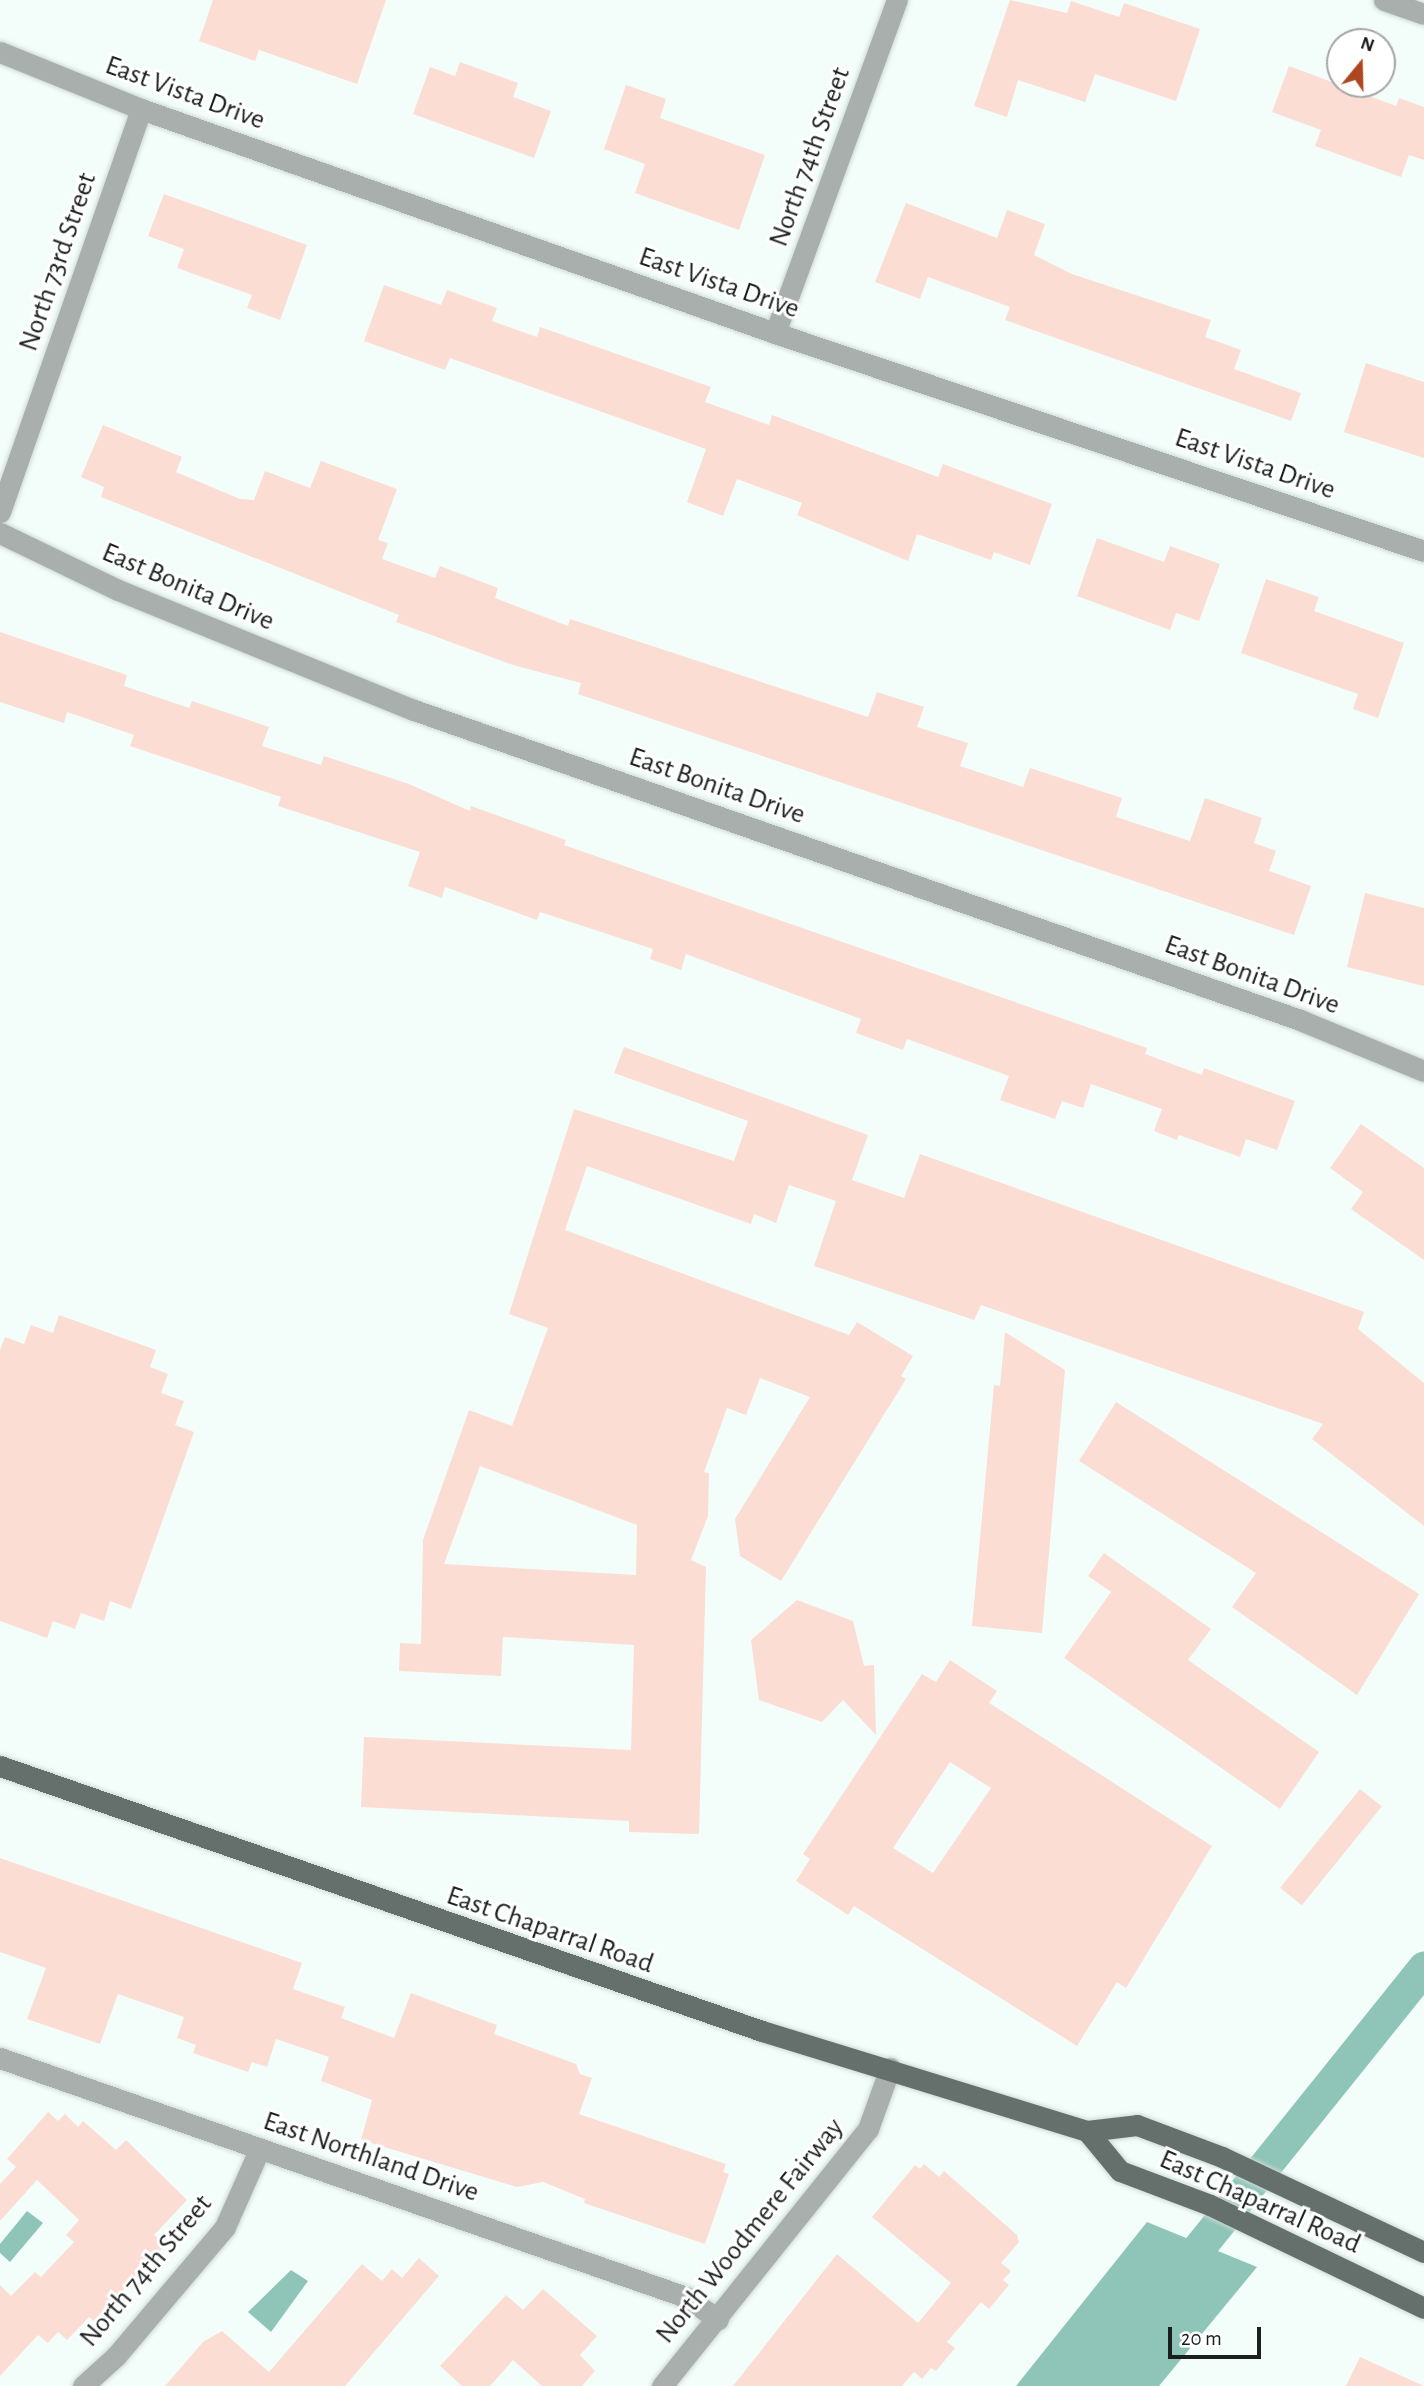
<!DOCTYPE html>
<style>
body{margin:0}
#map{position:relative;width:1424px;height:2386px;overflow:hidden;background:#f3fefb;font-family:"Alegreya Sans",sans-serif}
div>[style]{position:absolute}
.water>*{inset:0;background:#8ec5b8}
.canal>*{height:33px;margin:-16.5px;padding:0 16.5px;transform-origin:16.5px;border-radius:16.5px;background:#8ec5b8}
.building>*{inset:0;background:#fbddd4;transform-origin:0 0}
.roads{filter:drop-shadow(0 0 2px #d0dad8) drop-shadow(0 0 2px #d0dad8)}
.minor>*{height:21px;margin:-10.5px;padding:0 10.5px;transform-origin:10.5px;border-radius:10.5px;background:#a9afad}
.major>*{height:21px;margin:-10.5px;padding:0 10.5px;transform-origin:10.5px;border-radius:10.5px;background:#65706d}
span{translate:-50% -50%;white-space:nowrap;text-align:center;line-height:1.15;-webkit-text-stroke:6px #fff;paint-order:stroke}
.street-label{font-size:28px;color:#1b201f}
.north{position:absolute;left:1326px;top:28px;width:70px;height:70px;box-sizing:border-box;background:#fff;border:2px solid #a4a6a5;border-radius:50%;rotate:19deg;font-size:19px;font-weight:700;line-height:28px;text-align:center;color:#1b201f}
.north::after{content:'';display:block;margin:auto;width:24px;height:32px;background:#ae4622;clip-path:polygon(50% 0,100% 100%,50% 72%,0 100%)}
.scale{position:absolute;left:1168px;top:2327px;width:93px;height:32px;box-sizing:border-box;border:4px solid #1b201f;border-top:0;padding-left:9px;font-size:21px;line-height:24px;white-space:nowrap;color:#1b201f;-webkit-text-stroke:5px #fff;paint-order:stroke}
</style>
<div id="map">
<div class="water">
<i style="clip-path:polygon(27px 2211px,43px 2223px,10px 2262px,0 2253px,0 2244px)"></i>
<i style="clip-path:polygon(1147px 2222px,1257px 2267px,1159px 2386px,1016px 2386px)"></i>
<i style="clip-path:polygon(291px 2270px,308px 2281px,271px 2332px,248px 2312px)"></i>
</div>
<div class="canal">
<i style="left:1176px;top:2276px;width:396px;rotate:-51.2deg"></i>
</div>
<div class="building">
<i style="clip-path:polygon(213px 0,386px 0,357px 84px,259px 50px,255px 61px,199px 41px)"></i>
<i style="clip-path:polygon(1010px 0,1067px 13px,1071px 1px,1119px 17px,1124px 3px,1200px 29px,1176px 101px,1095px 74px,1085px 102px,1018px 80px,1007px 117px,974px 106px)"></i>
<i style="clip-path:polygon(460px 62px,518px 83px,513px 97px,551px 111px,534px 158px,413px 114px,430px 67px,455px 76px)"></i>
<i style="clip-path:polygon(1289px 66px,1396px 106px,1399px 98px,1424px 107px,1424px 160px,1409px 155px,1401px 177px,1315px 146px,1321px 130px,1272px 112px)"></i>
<i style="clip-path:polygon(626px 85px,666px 99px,660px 118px,765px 155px,739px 230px,635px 193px,645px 164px,604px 149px)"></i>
<i style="clip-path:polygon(164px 194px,307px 245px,280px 320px,247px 308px,252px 295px,177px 268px,184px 249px,148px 236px)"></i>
<i style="clip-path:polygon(906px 203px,997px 238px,1007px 210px,1045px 224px,1034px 255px,1072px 274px,1211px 320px,1205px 337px,1241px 350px,1234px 369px,1301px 393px,1291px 421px,1005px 320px,1010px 307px,928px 277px,920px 299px,875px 282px)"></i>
<i style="clip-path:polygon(384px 285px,441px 305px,447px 290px,497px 308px,492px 321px,537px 337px,540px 327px,711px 387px,705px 402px,769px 425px,772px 415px,938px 477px,943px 464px,1052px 504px,1030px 565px,994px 552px,991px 560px,917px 534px,908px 561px,797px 515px,802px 503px,737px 479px,723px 516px,687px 502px,706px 449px,450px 358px,445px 370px,364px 341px)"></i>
<i style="clip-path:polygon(1366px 363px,1424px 382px,1424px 458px,1344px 432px)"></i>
<i style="clip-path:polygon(103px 425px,182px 457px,176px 472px,240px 499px,254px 500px,265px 471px,310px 488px,321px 461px,397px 489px,378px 540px,388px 543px,382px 559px,435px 578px,440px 566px,498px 588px,495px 598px,568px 626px,570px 619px,868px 717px,877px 692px,924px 707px,917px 727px,968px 743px,960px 766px,1023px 787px,1030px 768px,1122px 798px,1116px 817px,1190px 841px,1205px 798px,1262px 818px,1254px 843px,1276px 851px,1269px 871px,1311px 886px,1294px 935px,578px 694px,581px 683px,513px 665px,396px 622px,399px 615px,101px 497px,104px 487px,81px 477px)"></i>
<i style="clip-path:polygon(1097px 538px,1164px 562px,1170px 546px,1220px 564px,1199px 621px,1176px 613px,1170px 630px,1077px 596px)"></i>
<i style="clip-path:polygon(1266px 579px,1319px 597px,1314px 611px,1404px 643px,1378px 718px,1353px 709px,1358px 694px,1241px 653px)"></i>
<i style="clip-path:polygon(0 632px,127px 675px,124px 686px,189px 708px,192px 701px,269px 727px,262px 746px,321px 765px,324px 756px,409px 784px,470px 811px,471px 806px,566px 840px,564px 845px,1147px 1048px,1145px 1054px,1202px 1075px,1204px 1068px,1295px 1101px,1277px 1150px,1246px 1139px,1240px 1157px,1179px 1135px,1177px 1140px,1154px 1131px,1162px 1109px,1091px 1084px,1083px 1108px,1062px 1101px,1055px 1119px,1000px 1100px,1009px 1076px,907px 1039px,903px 1050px,856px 1033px,861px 1019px,686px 954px,681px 970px,650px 959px,653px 949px,540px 912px,537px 920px,445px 887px,442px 898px,408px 886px,420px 852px,278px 806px,281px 797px,130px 746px,134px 735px,67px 712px,64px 723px,0 702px)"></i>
<i style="clip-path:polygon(1365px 893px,1424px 908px,1424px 986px,1347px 967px)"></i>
<i style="clip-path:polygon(evenodd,624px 1047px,868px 1135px,852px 1180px,904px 1198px,920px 1154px,1364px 1312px,1358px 1329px,1424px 1383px,1424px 1526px,1312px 1439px,1323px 1424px,981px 1305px,974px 1320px,814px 1266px,836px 1201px,789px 1185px,776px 1223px,754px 1214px,751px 1224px,587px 1166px,565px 1230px,849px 1335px,857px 1322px,913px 1356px,901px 1376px,906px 1379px,781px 1581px,740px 1556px,735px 1519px,810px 1397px,760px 1378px,746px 1415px,727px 1408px,704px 1472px,709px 1473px,708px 1516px,691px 1560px,706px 1567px,699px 1834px,629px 1832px,629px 1821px,361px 1807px,364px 1737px,631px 1750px,634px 1645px,503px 1637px,501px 1676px,399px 1671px,400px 1643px,421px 1644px,423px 1540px,469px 1410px,512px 1426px,548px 1328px,509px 1314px,574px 1109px,734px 1161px,748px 1121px,614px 1073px,624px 1047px,480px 1466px,637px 1525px,636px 1575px,444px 1564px,480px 1466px)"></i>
<i style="clip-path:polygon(1361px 1124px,1424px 1168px,1424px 1260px,1351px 1209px,1363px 1192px,1330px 1168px)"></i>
<i style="clip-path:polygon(59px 1315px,156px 1350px,150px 1367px,168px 1374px,161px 1393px,184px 1401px,175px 1425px,194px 1432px,131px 1609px,110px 1601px,104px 1621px,81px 1613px,75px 1629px,53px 1621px,47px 1638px,0 1621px,0 1350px,5px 1337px,24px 1344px,31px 1325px,53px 1333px)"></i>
<i style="clip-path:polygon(1005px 1332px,1065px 1370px,1042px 1633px,972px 1626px,994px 1385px,1000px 1386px)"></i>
<i style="clip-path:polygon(1116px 1402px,1419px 1594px,1357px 1695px,1232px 1607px,1256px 1573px,1079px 1461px)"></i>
<i style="clip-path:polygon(1104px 1553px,1211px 1629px,1188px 1660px,1319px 1752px,1280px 1809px,1064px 1658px,1111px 1592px,1088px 1576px)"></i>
<i style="clip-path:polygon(797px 1600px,853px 1621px,864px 1666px,874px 1665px,876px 1735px,843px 1700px,822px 1722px,759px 1700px,751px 1640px)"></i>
<i style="clip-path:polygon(evenodd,950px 1660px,997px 1691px,989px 1703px,1212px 1846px,1126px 1988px,1117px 1982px,1077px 2046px,854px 1906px,848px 1915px,796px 1881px,810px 1859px,803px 1854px,922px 1674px,936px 1682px,950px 1660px,950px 1762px,991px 1788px,933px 1873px,893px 1848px,950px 1762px)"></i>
<i style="left:1360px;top:1789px;width:28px;height:127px;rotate:39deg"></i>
<i style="clip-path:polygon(0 1858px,302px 1963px,293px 1989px,345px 2007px,341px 2018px,394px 2038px,411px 1993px,497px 2025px,494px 2034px,576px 2064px,580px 2074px,592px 2078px,579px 2114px,726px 2164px,723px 2172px,729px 2174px,705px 2244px,584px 2203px,585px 2199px,543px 2182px,517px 2187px,361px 2140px,372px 2100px,321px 2081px,329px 2057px,276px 2039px,267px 2067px,252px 2062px,248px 2072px,193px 2053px,196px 2045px,177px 2038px,184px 2017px,118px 1994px,100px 2044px,27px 2019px,46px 1968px,0 1952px)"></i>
<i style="clip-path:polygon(48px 2112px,58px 2121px,65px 2114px,78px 2127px,83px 2121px,116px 2150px,126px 2140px,187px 2200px,154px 2235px,165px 2245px,94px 2321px,89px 2317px,67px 2340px,58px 2332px,48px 2343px,38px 2335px,0 2376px,0 2285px,11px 2296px,35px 2272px,41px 2277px,74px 2242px,66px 2235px,79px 2220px,37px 2180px,0 2221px,0 2184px,16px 2167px,7px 2159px)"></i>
<i style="clip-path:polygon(924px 2164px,939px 2177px,944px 2171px,1017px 2235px,1019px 2242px,1001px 2263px,1011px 2271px,1003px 2280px,1009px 2285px,989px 2309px,981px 2302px,947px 2342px,955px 2348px,936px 2371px,931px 2368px,922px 2379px,914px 2372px,902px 2386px,733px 2386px,837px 2254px,918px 2323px,951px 2283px,872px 2217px,915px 2165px,920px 2169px)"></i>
<i style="clip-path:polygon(419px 2258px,439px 2276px,345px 2386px,165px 2386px,203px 2342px,222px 2331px,269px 2372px,362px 2264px,382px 2281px,392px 2269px,402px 2278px)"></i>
<i style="clip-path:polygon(543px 2289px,597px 2336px,580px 2355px,595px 2371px,582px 2386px,542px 2386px,513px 2360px,490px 2386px,462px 2386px,440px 2366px,506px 2295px,523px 2310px)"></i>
<i style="clip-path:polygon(1360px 2357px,1424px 2386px,1346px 2386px)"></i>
</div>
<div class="roads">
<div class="minor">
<i style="left:1384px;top:0;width:42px;rotate:19.3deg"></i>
<i style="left:0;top:52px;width:152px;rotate:22deg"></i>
<i style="left:141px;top:109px;width:672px;rotate:19.46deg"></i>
<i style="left:775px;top:333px;width:685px;rotate:18.57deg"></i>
<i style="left:775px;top:333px;width:355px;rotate:-69.9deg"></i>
<i style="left:0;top:512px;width:427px;rotate:-70.7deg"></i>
<i style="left:0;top:533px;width:131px;rotate:25.8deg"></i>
<i style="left:118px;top:590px;width:319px;rotate:22.1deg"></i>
<i style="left:414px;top:710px;width:939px;rotate:19.28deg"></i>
<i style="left:1300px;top:1020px;width:134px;rotate:22.4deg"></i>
<i style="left:0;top:2058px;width:726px;rotate:19.21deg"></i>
<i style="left:686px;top:2297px;width:39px;rotate:35deg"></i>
<i style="left:83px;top:2386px;width:45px;rotate:-42.3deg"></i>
<i style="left:116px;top:2356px;width:169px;rotate:-49.8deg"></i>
<i style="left:225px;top:2227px;width:86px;rotate:-66.1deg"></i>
<i style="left:662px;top:2386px;width:329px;rotate:-51.3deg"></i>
<i style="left:868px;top:2129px;width:65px;rotate:-70.2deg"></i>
</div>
<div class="major">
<i style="left:0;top:1766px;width:807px;rotate:19.18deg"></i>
<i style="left:762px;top:2031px;width:340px;rotate:17.1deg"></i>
<i style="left:1087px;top:2131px;width:50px;rotate:-6.8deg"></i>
<i style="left:1137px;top:2125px;width:91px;rotate:20.6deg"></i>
<i style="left:1222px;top:2157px;width:223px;rotate:25.2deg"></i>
<i style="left:1087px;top:2131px;width:52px;rotate:50.5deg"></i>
<i style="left:1120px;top:2171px;width:96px;rotate:20.7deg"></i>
<i style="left:1210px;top:2205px;width:237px;rotate:25.7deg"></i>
</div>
</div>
<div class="street-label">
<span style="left:185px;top:93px;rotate:20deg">East Vista Drive</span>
<span style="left:810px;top:157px;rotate:-70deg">North 74th Street</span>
<span style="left:58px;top:262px;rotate:-71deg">North 73rd Street</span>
<span style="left:719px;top:283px;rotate:19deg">East Vista Drive</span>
<span style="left:1255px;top:464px;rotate:19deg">East Vista Drive</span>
<span style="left:188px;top:587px;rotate:23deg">East Bonita Drive</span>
<span style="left:717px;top:786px;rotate:19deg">East Bonita Drive</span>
<span style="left:1252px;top:975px;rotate:20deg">East Bonita Drive</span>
<span style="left:550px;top:1930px;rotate:19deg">East Chaparral Road</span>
<span style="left:371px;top:2157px;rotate:19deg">East Northland Drive</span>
<span style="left:1260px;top:2202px;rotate:24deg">East Chaparral Road</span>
<span style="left:750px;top:2231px;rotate:-51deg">North Woodmere Fairway</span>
<span style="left:146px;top:2271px;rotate:-50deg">North 74th Street</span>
</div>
<div class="north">N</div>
<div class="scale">20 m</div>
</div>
